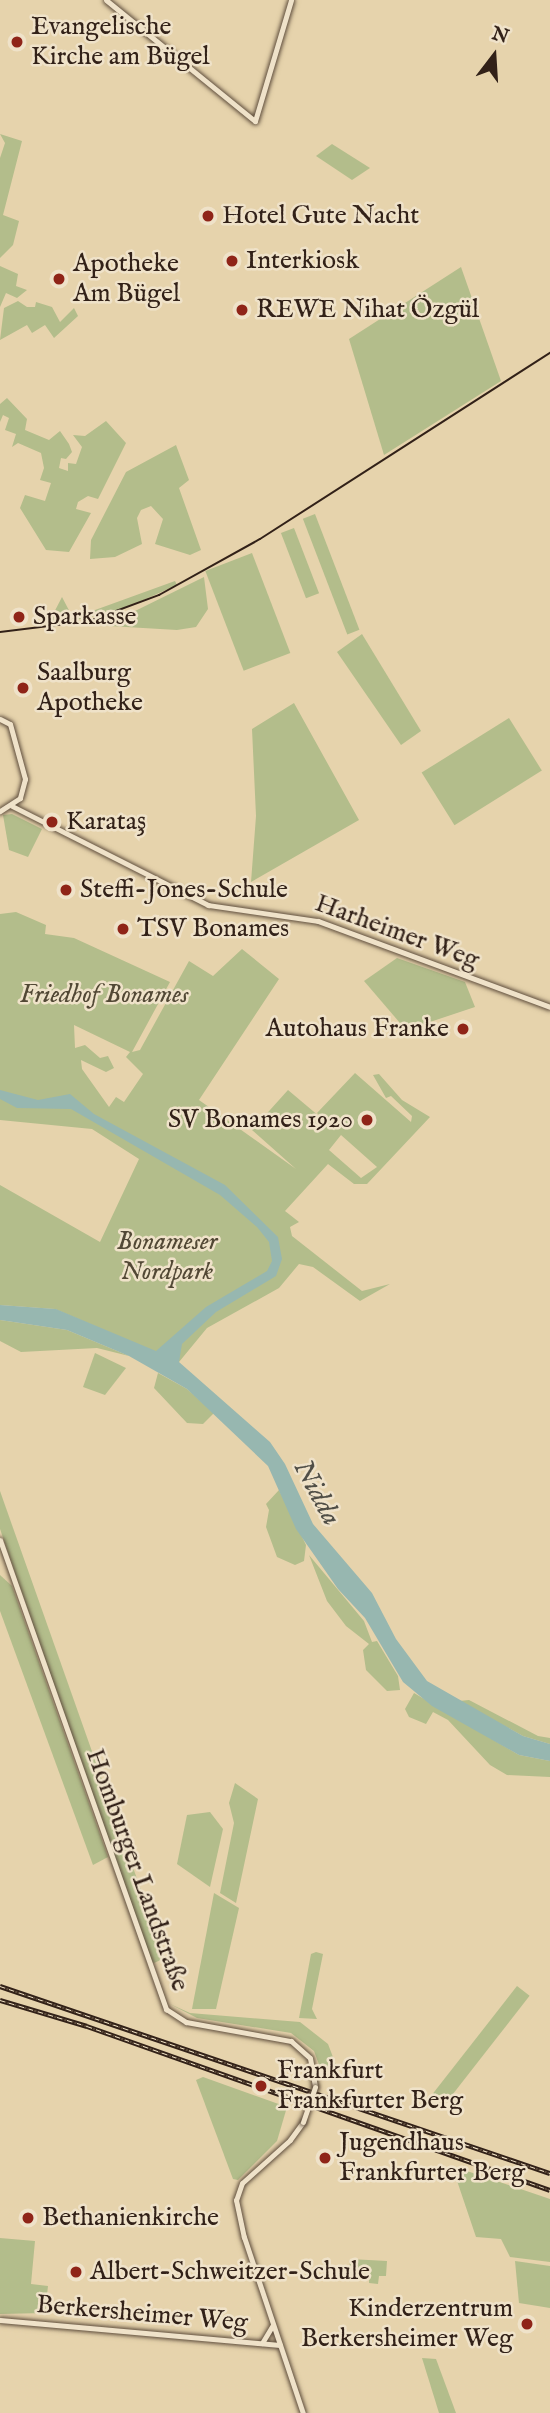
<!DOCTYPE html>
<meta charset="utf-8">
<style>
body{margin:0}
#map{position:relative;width:550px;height:2413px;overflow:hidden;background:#e6d3ac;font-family:"IM FELL English",serif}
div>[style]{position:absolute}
.green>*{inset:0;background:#b3bd8b;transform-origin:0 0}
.water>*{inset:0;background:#97b7b0}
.roads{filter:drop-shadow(0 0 2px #5f4e3d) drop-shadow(0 0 2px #5f4e3d)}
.tertiary>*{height:5px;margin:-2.5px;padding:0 2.5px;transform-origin:2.5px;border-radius:2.5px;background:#efe2c9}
.tram>*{height:2px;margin:-1px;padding:0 1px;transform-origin:1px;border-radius:1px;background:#322118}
.rail>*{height:4.5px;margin-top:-2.25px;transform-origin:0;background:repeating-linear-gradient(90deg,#efe2c9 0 5px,#322118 0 10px);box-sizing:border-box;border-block:2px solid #322118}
.bridges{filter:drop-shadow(0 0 2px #5f4e3d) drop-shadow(0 0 2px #5f4e3d)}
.tertiary-bridge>*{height:5px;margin:-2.5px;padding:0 2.5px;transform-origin:2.5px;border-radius:2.5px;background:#efe2c9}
.dots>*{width:19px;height:19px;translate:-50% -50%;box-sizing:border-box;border:4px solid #efe2c9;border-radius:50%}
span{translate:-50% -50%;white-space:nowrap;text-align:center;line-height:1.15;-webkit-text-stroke:5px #efe2c9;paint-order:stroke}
.poi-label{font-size:26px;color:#322118}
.left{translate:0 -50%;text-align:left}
.right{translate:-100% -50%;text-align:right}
.street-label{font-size:26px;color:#322118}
.park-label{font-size:26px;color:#524835;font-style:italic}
.water-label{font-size:28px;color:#504e46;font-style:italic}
.north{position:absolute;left:459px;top:21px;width:70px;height:70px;-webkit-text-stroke:5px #efe2c9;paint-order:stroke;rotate:17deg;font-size:19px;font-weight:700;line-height:28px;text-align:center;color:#322118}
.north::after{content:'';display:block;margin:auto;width:24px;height:32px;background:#322118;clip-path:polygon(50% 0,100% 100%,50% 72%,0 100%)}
</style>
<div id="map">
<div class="green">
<i style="clip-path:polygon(0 134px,22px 141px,3px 215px,19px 221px,13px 245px,0 258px,0 158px,5px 143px)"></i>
<i style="clip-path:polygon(332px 144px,370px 168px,352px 180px,316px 156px)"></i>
<i style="clip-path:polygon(0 266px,18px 274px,16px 286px,27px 290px,17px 298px,6px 293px,0 307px)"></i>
<i style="clip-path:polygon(461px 267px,501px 381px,384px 455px,349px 339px)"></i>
<i style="clip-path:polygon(18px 301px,27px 307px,35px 307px,36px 302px,52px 307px,60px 322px,74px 308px,78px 316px,54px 338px,45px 325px,32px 333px,27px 325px,0 340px,4px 308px)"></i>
<i style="clip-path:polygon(7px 398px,27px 419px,25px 430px,49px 440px,60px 431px,69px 444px,72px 452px,66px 459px,61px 458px,59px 468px,68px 471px,68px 463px,76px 464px,82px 447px,73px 435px,85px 436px,106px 421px,126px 443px,98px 499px,88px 496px,78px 502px,76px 509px,91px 513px,69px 552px,46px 550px,20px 508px,25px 495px,45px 501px,51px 483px,40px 480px,44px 468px,41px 453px,18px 443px,12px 447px,16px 434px,5px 430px,9px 418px,3px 415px,0 422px,0 404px)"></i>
<i style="clip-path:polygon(176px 445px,189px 480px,179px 488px,201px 550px,190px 555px,155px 544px,163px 519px,151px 506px,141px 510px,137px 518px,142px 544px,115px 557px,90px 559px,91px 540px,126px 472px)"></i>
<i style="left:315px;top:514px;width:124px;height:13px;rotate:69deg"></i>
<i style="left:294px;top:528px;width:70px;height:14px;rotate:69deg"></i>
<i style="left:252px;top:553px;width:107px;height:50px;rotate:69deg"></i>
<i style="clip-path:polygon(204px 577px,208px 609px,196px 627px,177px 630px,92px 625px,133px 612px)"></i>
<i style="clip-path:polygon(175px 581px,177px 585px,119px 611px,47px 626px,62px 597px,73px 618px)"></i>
<i style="clip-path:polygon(362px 634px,421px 731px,401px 745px,337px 652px)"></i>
<i style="clip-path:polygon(294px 703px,359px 820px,251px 882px,256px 816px,252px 729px)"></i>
<i style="left:509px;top:718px;width:62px;height:103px;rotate:58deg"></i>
<i style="clip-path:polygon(12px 814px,42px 829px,28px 857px,9px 850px,3px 815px)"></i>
<i style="clip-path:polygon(evenodd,16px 912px,46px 925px,45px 934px,74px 938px,170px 982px,132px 1052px,140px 1050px,189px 961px,213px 976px,242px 949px,279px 979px,199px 1100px,296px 1169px,252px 1130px,288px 1090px,326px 1122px,317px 1113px,355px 1073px,411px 1122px,412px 1116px,391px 1096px,386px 1098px,373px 1075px,379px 1074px,402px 1100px,430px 1117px,367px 1184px,354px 1184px,328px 1164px,285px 1211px,299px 1222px,290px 1227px,292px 1236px,362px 1291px,390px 1284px,360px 1301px,313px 1267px,299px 1264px,279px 1288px,207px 1328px,179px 1362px,55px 1309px,0 1305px,0 1185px,100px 1242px,139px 1159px,92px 1129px,0 1120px,0 914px,16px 912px,74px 1025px,130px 1052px,126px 1057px,143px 1074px,124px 1102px,116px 1097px,109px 1107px,82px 1069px,81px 1060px,106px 1072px,114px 1068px,108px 1056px,100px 1058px,85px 1045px,75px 1048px,74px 1025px,16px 912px,341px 1135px,377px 1167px,361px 1178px,329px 1150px,341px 1135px)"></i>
<i style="clip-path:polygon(397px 958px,465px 982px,475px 1007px,406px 1030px,364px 981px)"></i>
<i style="clip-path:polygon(0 1320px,67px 1330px,129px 1356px,97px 1348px,21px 1352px,0 1341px)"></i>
<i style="clip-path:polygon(95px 1353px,126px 1368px,105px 1395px,83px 1387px)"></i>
<i style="clip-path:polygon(158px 1373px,187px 1389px,214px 1413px,203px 1424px,187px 1423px,154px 1388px)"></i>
<i style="clip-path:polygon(279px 1490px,306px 1545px,304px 1561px,295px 1565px,277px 1557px,266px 1527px,269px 1510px,266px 1504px)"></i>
<i style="clip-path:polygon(0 1491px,165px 1958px,154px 1963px,149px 1961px,0 1529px)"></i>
<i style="clip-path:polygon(309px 1555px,364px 1621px,372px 1642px,377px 1641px,398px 1676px,400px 1690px,387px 1691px,366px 1670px,363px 1650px,369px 1644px,346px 1626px,327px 1601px)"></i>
<i style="clip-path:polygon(0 1575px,12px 1586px,108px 1857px,93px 1865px,0 1611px)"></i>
<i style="clip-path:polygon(414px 1693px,519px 1755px,550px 1761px,550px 1777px,507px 1775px,490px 1765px,448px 1720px,433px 1712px,426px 1724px,409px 1717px,405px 1709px)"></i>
<i style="clip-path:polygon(469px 1700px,538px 1736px,550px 1738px,550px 1744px,523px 1736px,459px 1701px)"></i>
<i style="clip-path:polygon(235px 1783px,258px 1799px,236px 1903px,220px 1893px,234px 1823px,229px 1803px)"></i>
<i style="clip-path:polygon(210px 1812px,223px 1829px,210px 1887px,177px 1864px,187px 1815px)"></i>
<i style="clip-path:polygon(214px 1893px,239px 1908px,216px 2009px,192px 2009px)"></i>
<i style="clip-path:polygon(316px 1952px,323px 1954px,312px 2009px,317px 2019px,299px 2018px,311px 1954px)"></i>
<i style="left:517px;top:1986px;width:16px;height:141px;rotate:38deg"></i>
<i style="clip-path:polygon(170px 2004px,190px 2013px,300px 2022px,328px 2044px,339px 2073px,324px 2078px,314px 2051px,291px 2033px,197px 2018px)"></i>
<i style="clip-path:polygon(203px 2077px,287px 2107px,277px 2141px,238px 2180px,233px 2179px,196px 2080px)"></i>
<i style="clip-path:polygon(452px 2166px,550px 2199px,550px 2262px,510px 2257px,501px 2239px,476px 2237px)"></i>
<i style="clip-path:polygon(0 2238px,35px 2241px,31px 2284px,48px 2286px,45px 2313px,0 2314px)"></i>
<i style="clip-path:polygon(350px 2259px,387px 2261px,386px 2276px,379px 2276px,378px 2284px,369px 2283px,369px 2278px,349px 2277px)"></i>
<i style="clip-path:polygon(515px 2261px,550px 2266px,550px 2308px,519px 2303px)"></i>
<i style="clip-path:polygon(422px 2358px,436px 2359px,456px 2413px,439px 2413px)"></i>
</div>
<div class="water">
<i style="clip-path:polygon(0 1090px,38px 1100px,70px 1094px,94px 1114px,225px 1185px,278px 1237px,282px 1259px,276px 1276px,216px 1312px,182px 1344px,179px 1362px,270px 1442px,285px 1464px,313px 1524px,372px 1593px,396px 1639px,427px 1681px,523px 1736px,550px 1744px,550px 1761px,519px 1755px,432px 1706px,403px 1682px,365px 1618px,338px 1589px,296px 1529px,268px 1466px,187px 1389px,129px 1356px,67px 1330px,0 1320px,0 1305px,56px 1309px,156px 1351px,206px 1307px,267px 1271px,272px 1261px,269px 1242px,257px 1227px,220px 1195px,71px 1109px,17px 1108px,0 1099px)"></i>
</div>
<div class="roads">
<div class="tertiary">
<i style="left:106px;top:0;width:192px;rotate:39.1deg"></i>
<i style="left:255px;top:121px;width:126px;rotate:-73.4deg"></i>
<i style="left:0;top:719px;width:11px;rotate:27deg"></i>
<i style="left:10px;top:724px;width:57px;rotate:74.7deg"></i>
<i style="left:25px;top:779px;width:20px;rotate:105deg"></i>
<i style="left:20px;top:798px;width:24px;rotate:147deg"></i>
<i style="left:12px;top:806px;width:220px;rotate:26.8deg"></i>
<i style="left:208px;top:905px;width:111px;rotate:8.3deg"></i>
<i style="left:318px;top:921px;width:247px;rotate:20.3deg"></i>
<i style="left:0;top:1540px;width:498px;rotate:70.5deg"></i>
<i style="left:166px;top:2009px;width:24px;rotate:33deg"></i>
<i style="left:186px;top:2022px;width:107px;rotate:10.3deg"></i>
<i style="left:291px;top:2041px;width:25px;rotate:42deg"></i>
<i style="left:310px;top:2058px;width:29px;rotate:80deg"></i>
<i style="left:303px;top:2122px;width:22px;rotate:126deg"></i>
<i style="left:290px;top:2140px;width:64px;rotate:138.1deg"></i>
<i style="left:242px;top:2183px;width:18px;rotate:109deg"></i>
<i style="left:236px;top:2200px;width:38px;rotate:78deg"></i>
<i style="left:244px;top:2237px;width:186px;rotate:71.5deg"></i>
<i style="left:0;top:2320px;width:281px;rotate:5.1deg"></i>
<i style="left:262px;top:2343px;width:21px;rotate:-59deg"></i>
</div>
</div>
<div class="tram">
<i style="left:0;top:632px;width:90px;rotate:-7deg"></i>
<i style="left:89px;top:621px;width:75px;rotate:-20.4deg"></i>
<i style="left:159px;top:595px;width:115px;rotate:-29deg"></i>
<i style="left:260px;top:539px;width:345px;rotate:-32.7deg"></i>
</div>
<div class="rail">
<i style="left:0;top:1986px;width:581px;rotate:18.78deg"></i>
<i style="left:0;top:2000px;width:91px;rotate:16.6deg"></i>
<i style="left:87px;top:2026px;width:491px;rotate:19.5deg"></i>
</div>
<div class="bridges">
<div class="tertiary-bridge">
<i style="left:303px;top:2122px;width:37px;rotate:-71deg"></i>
</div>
</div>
<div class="dots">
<i style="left:17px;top:42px;background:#8f2418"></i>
<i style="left:208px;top:216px;background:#8f2418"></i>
<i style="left:232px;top:261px;background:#8f2418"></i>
<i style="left:59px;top:279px;background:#8f2418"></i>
<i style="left:242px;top:310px;background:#8f2418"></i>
<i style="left:19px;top:617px;background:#8f2418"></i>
<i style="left:23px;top:688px;background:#8f2418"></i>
<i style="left:52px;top:822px;background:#8f2418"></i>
<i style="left:66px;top:890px;background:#8f2418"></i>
<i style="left:123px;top:929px;background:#8f2418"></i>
<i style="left:463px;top:1029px;background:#8f2418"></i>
<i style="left:367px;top:1120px;background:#8f2418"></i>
<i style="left:261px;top:2086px;background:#8f2418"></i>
<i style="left:325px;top:2158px;background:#8f2418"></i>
<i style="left:28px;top:2218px;background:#8f2418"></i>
<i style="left:76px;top:2272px;background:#8f2418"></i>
<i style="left:527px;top:2324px;background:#8f2418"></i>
</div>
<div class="poi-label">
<span class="left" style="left:31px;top:42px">Evangelische<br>Kirche am Bügel</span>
<span class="left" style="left:222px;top:216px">Hotel Gute Nacht</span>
<span class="left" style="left:246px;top:261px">Interkiosk</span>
<span class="left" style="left:73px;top:279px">Apotheke<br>Am Bügel</span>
<span class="left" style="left:256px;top:310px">REWE Nihat Özgül</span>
<span class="left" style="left:33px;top:617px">Sparkasse</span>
<span class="left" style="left:37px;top:688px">Saalburg<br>Apotheke</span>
<span class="left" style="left:66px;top:822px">Karataş</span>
<span class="left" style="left:80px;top:890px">Steffi-Jones-Schule</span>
<span class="left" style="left:137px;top:929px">TSV Bonames</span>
<span class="right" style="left:449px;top:1029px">Autohaus Franke</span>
<span class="right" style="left:353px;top:1120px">SV Bonames 1920</span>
<span class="left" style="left:277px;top:2086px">Frankfurt<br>Frankfurter Berg</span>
<span class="left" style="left:339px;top:2158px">Jugendhaus<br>Frankfurter Berg</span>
<span class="left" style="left:42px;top:2218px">Bethanienkirche</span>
<span class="left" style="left:90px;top:2272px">Albert-Schweitzer-Schule</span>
<span class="right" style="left:513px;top:2324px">Kinderzentrum<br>Berkersheimer Weg</span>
</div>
<div class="street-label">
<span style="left:397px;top:932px;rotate:20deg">Harheimer Weg</span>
<span style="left:137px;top:1870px;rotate:70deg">Homburger Landstraße</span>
<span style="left:142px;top:2314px;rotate:5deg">Berkersheimer Weg</span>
</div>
<div class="park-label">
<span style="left:104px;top:995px">Friedhof Bonames</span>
<span style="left:167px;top:1257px">Bonameser<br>Nordpark</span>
</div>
<div class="water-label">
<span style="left:316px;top:1493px;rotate:62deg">Nidda</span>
</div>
<div class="north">N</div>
</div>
